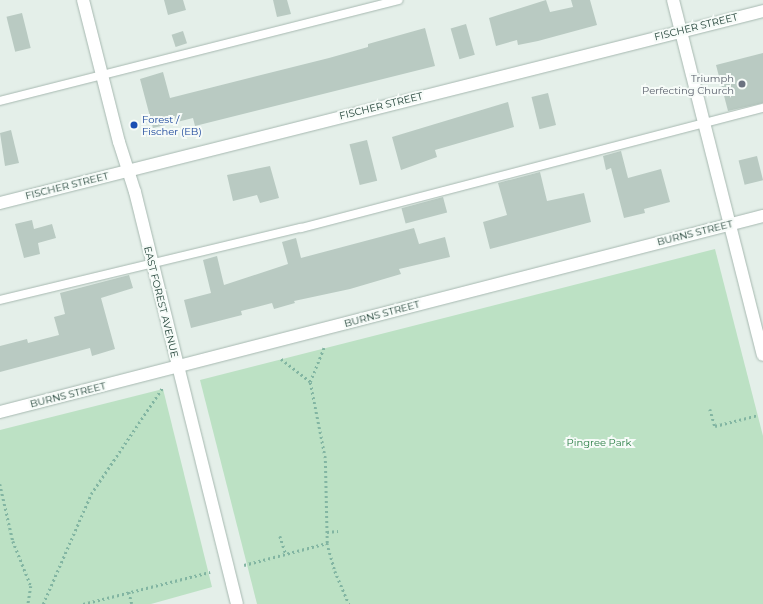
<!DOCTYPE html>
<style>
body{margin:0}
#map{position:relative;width:763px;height:604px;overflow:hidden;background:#e4efe9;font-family:Montserrat,sans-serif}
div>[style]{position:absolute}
.green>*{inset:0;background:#bce1c4}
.building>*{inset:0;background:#b9cac2;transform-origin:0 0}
.path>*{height:2.5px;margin-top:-1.25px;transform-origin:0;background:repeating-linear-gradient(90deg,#82b5a2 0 2px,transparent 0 5px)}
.roads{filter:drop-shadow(0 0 1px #a6b8b0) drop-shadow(0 0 1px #a6b8b0)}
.service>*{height:8px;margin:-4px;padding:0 4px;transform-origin:4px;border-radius:4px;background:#fff}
.minor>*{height:12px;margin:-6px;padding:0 6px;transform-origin:6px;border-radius:6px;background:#fff}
.secondary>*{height:12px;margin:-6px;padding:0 6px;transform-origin:6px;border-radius:6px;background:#fff}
.dots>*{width:11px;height:11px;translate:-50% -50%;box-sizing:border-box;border:2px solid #f6fbf8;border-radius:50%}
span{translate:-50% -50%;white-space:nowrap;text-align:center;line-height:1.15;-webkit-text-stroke:4px #f6fbf8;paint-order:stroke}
.street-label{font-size:10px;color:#224338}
.worship-label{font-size:10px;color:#5b616d}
.right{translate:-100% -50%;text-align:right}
.transit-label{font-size:10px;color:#164399}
.left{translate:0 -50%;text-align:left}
.park-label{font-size:10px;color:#287d43}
</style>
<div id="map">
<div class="green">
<i style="clip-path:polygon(715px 249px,763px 436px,763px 604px,257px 604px,200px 380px)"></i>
<i style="clip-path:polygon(163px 389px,212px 587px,151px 604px,0 604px,0 430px)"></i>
</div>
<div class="building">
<i style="clip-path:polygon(164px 0,183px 0,186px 10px,168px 15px)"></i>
<i style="clip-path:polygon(273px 0,287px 0,291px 14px,277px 17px)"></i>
<i style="clip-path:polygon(546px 0,550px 12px,573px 7px,571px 0,590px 0,597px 25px,538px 41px,518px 45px,517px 40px,496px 46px,489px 18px)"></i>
<i style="left:22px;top:13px;width:36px;height:16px;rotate:76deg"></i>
<i style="left:466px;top:24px;width:32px;height:16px;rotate:74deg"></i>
<i style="clip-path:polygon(425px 28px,435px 66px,195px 126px,193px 118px,153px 128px,140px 79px,163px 72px,170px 98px,329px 58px,368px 47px,368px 44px)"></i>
<i style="left:183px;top:31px;width:13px;height:12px;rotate:72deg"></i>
<i style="clip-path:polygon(763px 53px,763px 103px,728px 111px,716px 65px)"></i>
<i style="left:548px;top:93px;width:33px;height:17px;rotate:76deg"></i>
<i style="clip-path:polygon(508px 102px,514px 127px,435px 150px,437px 157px,401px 170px,392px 137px)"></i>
<i style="clip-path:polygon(11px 130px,19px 163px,5px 166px,0 133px)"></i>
<i style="left:367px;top:140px;width:42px;height:18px;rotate:76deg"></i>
<i style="clip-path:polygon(621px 151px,628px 178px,661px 169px,670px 202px,644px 209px,645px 213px,624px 218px,611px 168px,606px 170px,603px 156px)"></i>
<i style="left:757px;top:156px;width:25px;height:19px;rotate:76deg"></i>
<i style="clip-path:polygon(270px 166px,279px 198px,260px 203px,257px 195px,233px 201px,227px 175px)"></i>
<i style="clip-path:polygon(540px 172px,547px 201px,584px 193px,591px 222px,490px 249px,483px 222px,507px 215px,498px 183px)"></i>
<i style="left:443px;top:197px;width:16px;height:43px;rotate:75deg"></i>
<i style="clip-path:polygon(32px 220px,34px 229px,52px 224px,56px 238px,38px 243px,40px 254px,24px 258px,15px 224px)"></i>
<i style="clip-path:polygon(414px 228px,419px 244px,445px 237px,450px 257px,399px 269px,401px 274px,350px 289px,294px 301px,295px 303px,274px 309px,272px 303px,241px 311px,242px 315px,191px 328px,184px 300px,211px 293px,203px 260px,217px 256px,224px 285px,288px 264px,282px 242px,296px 238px,301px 258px)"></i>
<i style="clip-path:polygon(129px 275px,133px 288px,101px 298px,115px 349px,92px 356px,90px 348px,0 372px,0 346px,27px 339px,28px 343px,59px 335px,54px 317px,65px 314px,60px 293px)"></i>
</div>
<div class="path">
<i style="left:310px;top:382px;width:37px;rotate:-68deg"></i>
<i style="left:710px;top:409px;width:18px;rotate:74deg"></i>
<i style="left:715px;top:426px;width:44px;rotate:-14.3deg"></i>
<i style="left:0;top:484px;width:58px;rotate:77.2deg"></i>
<i style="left:13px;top:541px;width:48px;rotate:68.2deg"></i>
<i style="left:31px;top:586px;width:18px;rotate:99deg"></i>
<i style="left:327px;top:532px;width:11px;rotate:-5deg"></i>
<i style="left:280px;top:536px;width:19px;rotate:72deg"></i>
<i style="left:327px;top:543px;width:29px;rotate:74deg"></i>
<i style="left:335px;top:571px;width:36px;rotate:67deg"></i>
<i style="left:244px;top:565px;width:86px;rotate:-14.8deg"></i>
<i style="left:327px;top:543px;width:85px;rotate:-91.3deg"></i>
<i style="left:325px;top:458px;width:77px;rotate:-101.2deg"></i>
<i style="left:310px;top:382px;width:37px;rotate:-142deg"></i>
<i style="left:129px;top:592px;width:12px;rotate:76deg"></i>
<i style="left:43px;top:604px;width:120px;rotate:-66.4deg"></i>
<i style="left:91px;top:494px;width:129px;rotate:-56.1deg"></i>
<i style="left:83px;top:604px;width:131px;rotate:-14.1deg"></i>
</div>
<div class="roads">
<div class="service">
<i style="left:0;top:101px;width:411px;rotate:-14.2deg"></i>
<i style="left:0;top:300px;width:309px;rotate:-13.5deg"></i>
<i style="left:301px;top:228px;width:477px;rotate:-14.6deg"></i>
</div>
<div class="minor">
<i style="left:673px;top:0;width:366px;rotate:75.8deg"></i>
<i style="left:0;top:203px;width:787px;rotate:-14.12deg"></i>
<i style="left:0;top:412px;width:788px;rotate:-14.41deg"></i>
</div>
<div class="secondary">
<i style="left:83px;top:0;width:146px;rotate:75.8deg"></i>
<i style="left:119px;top:142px;width:52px;rotate:72.3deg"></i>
<i style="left:135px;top:192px;width:424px;rotate:76.1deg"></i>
</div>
</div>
<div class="dots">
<i style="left:742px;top:84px;background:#6b7280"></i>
<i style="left:134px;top:125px;background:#1a4fb4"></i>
</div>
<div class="street-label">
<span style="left:696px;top:27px;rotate:-14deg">FISCHER STREET</span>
<span style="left:381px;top:106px;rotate:-14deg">FISCHER STREET</span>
<span style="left:67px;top:186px;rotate:-14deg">FISCHER STREET</span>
<span style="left:695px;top:233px;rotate:-14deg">BURNS STREET</span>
<span style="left:161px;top:302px;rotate:76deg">EAST FOREST AVENUE</span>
<span style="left:382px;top:314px;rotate:-15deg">BURNS STREET</span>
<span style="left:68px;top:395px;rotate:-14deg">BURNS STREET</span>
</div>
<div class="worship-label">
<span class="right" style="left:734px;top:84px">Triumph<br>Perfecting Church</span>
</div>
<div class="transit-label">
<span class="left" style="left:142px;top:125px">Forest /<br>Fischer (EB)</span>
</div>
<div class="park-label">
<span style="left:599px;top:443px">Pingree Park</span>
</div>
</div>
